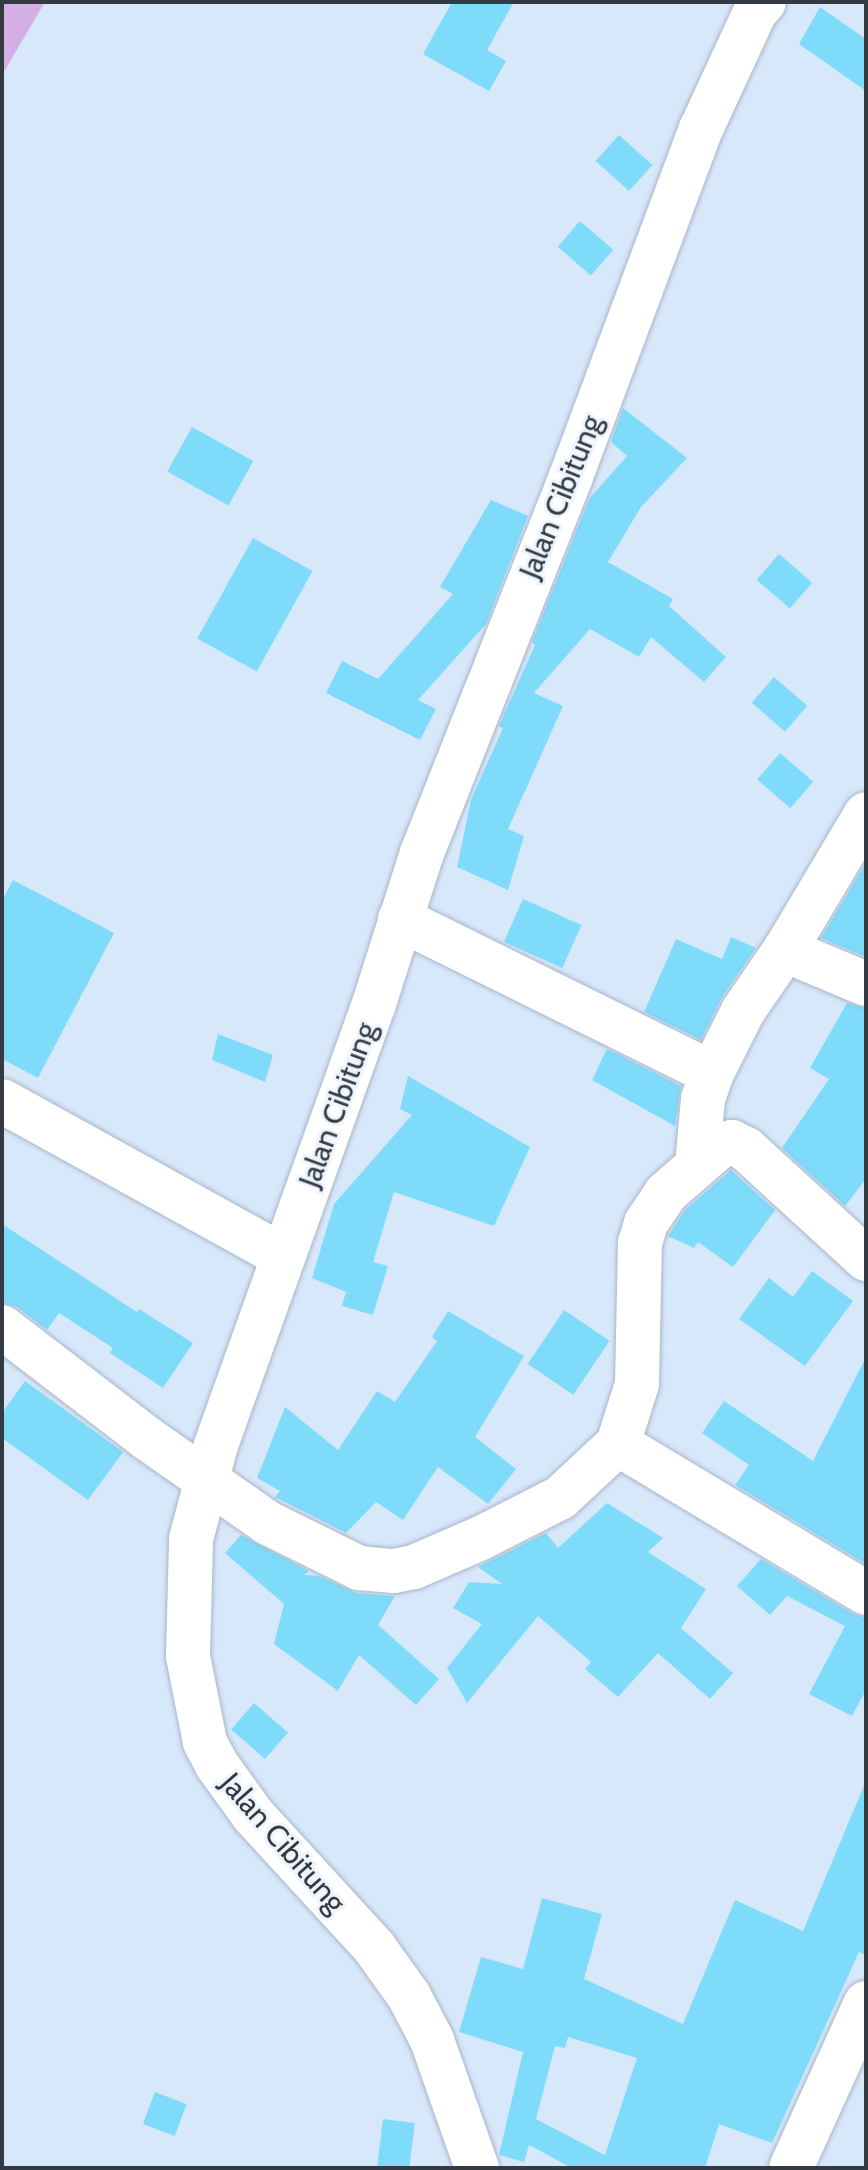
<!DOCTYPE html>
<style>
body{margin:0}
#map{position:relative;width:868px;height:2170px;overflow:hidden;background:#d8e8fb;font-family:Cabin,sans-serif}
div>[style]{position:absolute}
.green>*{inset:0;background:#d4afe6}
.building>*{inset:0;background:#7edbfa;transform-origin:0 0}
.roads{filter:drop-shadow(0 0 2px #a7b6c8) drop-shadow(0 0 2px #a7b6c8)}
.minor>*{height:44px;margin:-22px;padding:0 22px;transform-origin:22px;border-radius:22px;background:#fff}
span{translate:-50% -50%;white-space:nowrap;text-align:center;line-height:1.15;-webkit-text-stroke:6px #eef4fc;paint-order:stroke}
.street-label{font-size:30px;color:#333a41}
.frame{position:absolute;inset:0;border:4px solid #333a41;pointer-events:none}
</style>
<div id="map">
<div class="green">
<i style="clip-path:polygon(2px 2px,45px 2px,2px 75px)"></i>
</div>
<div class="building">
<i style="clip-path:polygon(452px 2px,514px 2px,487px 50px,506px 61px,489px 91px,423px 54px)"></i>
<i style="clip-path:polygon(820px 7px,866px 39px,866px 91px,799px 44px)"></i>
<i style="left:619px;top:135px;width:45px;height:35px;rotate:42deg"></i>
<i style="left:580px;top:221px;width:44px;height:34px;rotate:41deg"></i>
<i style="clip-path:polygon(623px 408px,687px 458px,641px 507px,608px 562px,673px 599px,669px 606px,726px 657px,704px 682px,651px 637px,639px 657px,590px 629px,534px 693px,563px 706px,508px 829px,524px 836px,508px 890px,457px 867px,471px 800px,503px 728px,499px 726px,535px 645px,532px 642px,589px 499px,627px 456px,611px 442px)"></i>
<i style="left:192px;top:427px;width:70px;height:51px;rotate:29deg"></i>
<i style="clip-path:polygon(491px 500px,528px 516px,486px 624px,418px 700px,436px 709px,420px 740px,326px 693px,342px 661px,378px 679px,453px 594px,440px 587px)"></i>
<i style="left:253px;top:538px;width:68px;height:115px;rotate:29deg"></i>
<i style="left:779px;top:554px;width:44px;height:34px;rotate:41deg"></i>
<i style="left:774px;top:677px;width:44px;height:34px;rotate:41deg"></i>
<i style="left:780px;top:753px;width:44px;height:35px;rotate:41deg"></i>
<i style="clip-path:polygon(866px 863px,866px 957px,821px 938px)"></i>
<i style="clip-path:polygon(13px 880px,114px 933px,38px 1078px,2px 1059px,2px 901px)"></i>
<i style="left:523px;top:899px;width:64px;height:47px;rotate:24deg"></i>
<i style="clip-path:polygon(731px 937px,756px 948px,722px 997px,701px 1040px,644px 1012px,676px 939px,722px 959px)"></i>
<i style="clip-path:polygon(847px 1003px,866px 1008px,866px 1179px,845px 1206px,782px 1148px,829px 1079px,810px 1068px)"></i>
<i style="clip-path:polygon(218px 1034px,273px 1055px,265px 1082px,212px 1060px)"></i>
<i style="clip-path:polygon(607px 1049px,681px 1086px,675px 1126px,592px 1080px)"></i>
<i style="clip-path:polygon(408px 1076px,530px 1147px,494px 1226px,394px 1192px,373px 1262px,388px 1266px,373px 1315px,342px 1306px,346px 1292px,312px 1278px,334px 1204px,412px 1115px,400px 1109px)"></i>
<i style="clip-path:polygon(731px 1170px,775px 1210px,733px 1267px,698px 1242px,694px 1248px,668px 1236px,685px 1210px)"></i>
<i style="clip-path:polygon(2px 1224px,137px 1312px,139px 1309px,193px 1343px,163px 1388px,110px 1353px,113px 1348px,59px 1313px,47px 1330px,17px 1307px,2px 1303px)"></i>
<i style="clip-path:polygon(812px 1271px,853px 1301px,805px 1366px,739px 1319px,769px 1278px,793px 1297px)"></i>
<i style="left:564px;top:1310px;width:55px;height:65px;rotate:34deg"></i>
<i style="clip-path:polygon(448px 1311px,524px 1356px,475px 1437px,516px 1469px,488px 1504px,438px 1467px,403px 1520px,376px 1502px,346px 1533px,275px 1497px,280px 1491px,257px 1478px,285px 1407px,338px 1450px,377px 1391px,395px 1402px,437px 1341px,432px 1337px)"></i>
<i style="clip-path:polygon(866px 1357px,866px 1564px,735px 1485px,749px 1465px,702px 1433px,724px 1401px,813px 1461px)"></i>
<i style="clip-path:polygon(25px 1381px,123px 1452px,88px 1500px,2px 1438px,2px 1413px)"></i>
<i style="clip-path:polygon(607px 1503px,663px 1538px,648px 1552px,706px 1589px,681px 1628px,733px 1673px,710px 1699px,658px 1653px,618px 1697px,585px 1669px,591px 1662px,538px 1616px,467px 1703px,447px 1668px,482px 1624px,453px 1608px,469px 1582px,502px 1584px,478px 1567px,546px 1533px,558px 1548px)"></i>
<i style="clip-path:polygon(241px 1535px,309px 1571px,304px 1575px,319px 1576px,356px 1593px,395px 1596px,378px 1625px,439px 1679px,416px 1705px,359px 1655px,338px 1691px,274px 1644px,284px 1604px,225px 1553px)"></i>
<i style="clip-path:polygon(761px 1559px,853px 1614px,866px 1618px,866px 1690px,852px 1716px,809px 1694px,845px 1626px,787px 1596px,770px 1615px,737px 1586px)"></i>
<i style="left:254px;top:1703px;width:45px;height:35px;rotate:41deg"></i>
<i style="clip-path:polygon(evenodd,866px 1781px,866px 1955px,859px 1952px,772px 2143px,719px 2124px,705px 2168px,572px 2168px,529px 2145px,524px 2162px,499px 2155px,523px 2052px,459px 2032px,481px 1957px,523px 1969px,542px 1898px,602px 1914px,584px 1979px,683px 2024px,735px 1900px,803px 1931px,866px 1781px,568px 2037px,637px 2058px,605px 2155px,536px 2119px,555px 2046px,565px 2048px,568px 2037px)"></i>
<i style="left:155px;top:2092px;width:34px;height:34px;rotate:21deg"></i>
<i style="left:383px;top:2119px;width:32px;height:49px;rotate:7deg"></i>
</div>
<div class="roads">
<div class="minor">
<i style="left:400px;top:919px;width:348px;rotate:26.3deg"></i>
<i style="left:785px;top:950px;width:88px;rotate:22.8deg"></i>
<i style="left:2px;top:1101px;width:321px;rotate:28.9deg"></i>
<i style="left:697px;top:1165px;width:66px;rotate:-84.8deg"></i>
<i style="left:703px;top:1099px;width:28px;rotate:-71deg"></i>
<i style="left:712px;top:1073px;width:69px;rotate:-63.4deg"></i>
<i style="left:743px;top:1011px;width:74px;rotate:-55.5deg"></i>
<i style="left:785px;top:950px;width:158px;rotate:-59.2deg"></i>
<i style="left:2px;top:1327px;width:184px;rotate:37.5deg"></i>
<i style="left:148px;top:1439px;width:146px;rotate:35deg"></i>
<i style="left:268px;top:1523px;width:102px;rotate:26.3deg"></i>
<i style="left:359px;top:1568px;width:35px;rotate:5deg"></i>
<i style="left:394px;top:1571px;width:20px;rotate:-11deg"></i>
<i style="left:414px;top:1567px;width:73px;rotate:-23.4deg"></i>
<i style="left:481px;top:1538px;width:89px;rotate:-26.9deg"></i>
<i style="left:560px;top:1498px;width:79px;rotate:-43deg"></i>
<i style="left:618px;top:1444px;width:63px;rotate:-72.4deg"></i>
<i style="left:637px;top:1384px;width:141px;rotate:-88.8deg"></i>
<i style="left:640px;top:1243px;width:21px;rotate:-73deg"></i>
<i style="left:646px;top:1223px;width:36px;rotate:-56deg"></i>
<i style="left:666px;top:1193px;width:70px;rotate:-41deg"></i>
<i style="left:719px;top:1147px;width:14px;rotate:-21deg"></i>
<i style="left:732px;top:1142px;width:16px;rotate:27deg"></i>
<i style="left:746px;top:1149px;width:163px;rotate:42.5deg"></i>
<i style="left:618px;top:1444px;width:289px;rotate:31deg"></i>
<i style="left:477px;top:2168px;width:136px;rotate:-109.4deg"></i>
<i style="left:432px;top:2040px;width:50px;rotate:-117.6deg"></i>
<i style="left:409px;top:1996px;width:60px;rotate:-125.5deg"></i>
<i style="left:374px;top:1947px;width:179px;rotate:-132.5deg"></i>
<i style="left:253px;top:1815px;width:62px;rotate:-125.8deg"></i>
<i style="left:217px;top:1765px;width:26px;rotate:-118deg"></i>
<i style="left:205px;top:1742px;width:88px;rotate:-101.2deg"></i>
<i style="left:188px;top:1656px;width:117px;rotate:-88.5deg"></i>
<i style="left:191px;top:1539px;width:97px;rotate:-75.1deg"></i>
<i style="left:216px;top:1445px;width:468px;rotate:-70.3deg"></i>
<i style="left:374px;top:1004px;width:158px;rotate:-72.4deg"></i>
<i style="left:422px;top:853px;width:402px;rotate:-68.4deg"></i>
<i style="left:570px;top:479px;width:374px;rotate:-69.5deg"></i>
<i style="left:701px;top:129px;width:129px;rotate:-65.2deg"></i>
<i style="left:755px;top:12px;width:13px;rotate:-48deg"></i>
<i style="left:791px;top:2168px;width:181px;rotate:-65.6deg"></i>
</div>
</div>
<div class="street-label">
<span style="left:561px;top:497px;rotate:-68deg">Jalan Cibitung</span>
<span style="left:338px;top:1105px;rotate:-70deg">Jalan Cibitung</span>
<span style="left:283px;top:1843px;rotate:49deg">Jalan Cibitung</span>
</div>
<div class="frame"></div>
</div>
